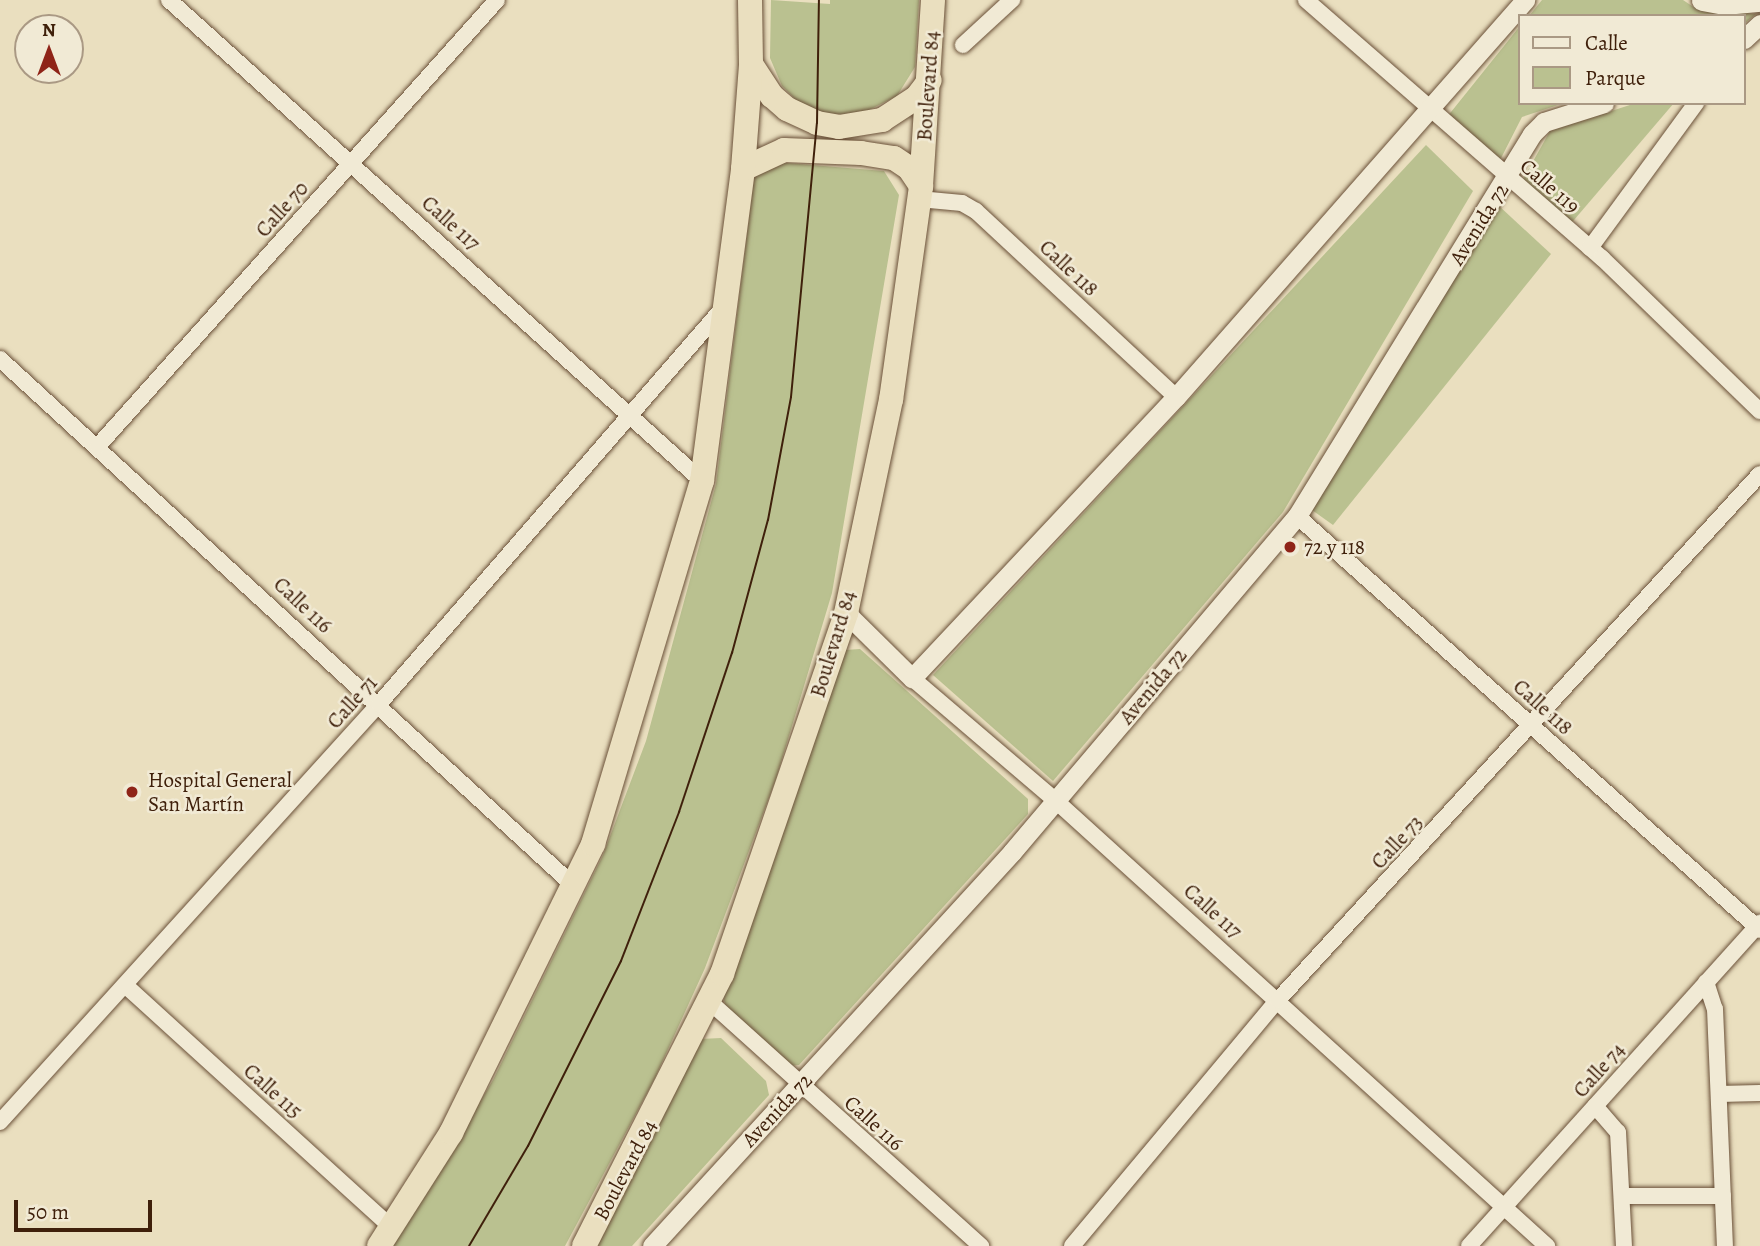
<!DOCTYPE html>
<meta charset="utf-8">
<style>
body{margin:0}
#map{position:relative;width:1760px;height:1246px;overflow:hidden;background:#eadfbf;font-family:Alegreya,serif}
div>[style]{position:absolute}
.green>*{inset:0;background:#bac190}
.roads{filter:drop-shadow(0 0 2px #6a5038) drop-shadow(0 0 2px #6a5038)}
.minor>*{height:16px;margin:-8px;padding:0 8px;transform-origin:8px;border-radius:8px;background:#f1ead5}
.tertiary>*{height:19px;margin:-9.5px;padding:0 9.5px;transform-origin:9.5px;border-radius:9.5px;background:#f1ead5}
.secondary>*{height:21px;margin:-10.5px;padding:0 10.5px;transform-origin:10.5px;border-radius:10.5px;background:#f1ead5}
.trunk>*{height:24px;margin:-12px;padding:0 12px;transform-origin:12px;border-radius:12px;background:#eadfbf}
.tram>*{height:2px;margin:-1px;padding:0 1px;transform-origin:1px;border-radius:1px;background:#3f200b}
.dots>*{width:19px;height:19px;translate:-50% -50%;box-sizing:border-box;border:4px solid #f1ead5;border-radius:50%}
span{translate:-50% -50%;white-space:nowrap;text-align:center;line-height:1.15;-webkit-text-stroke:5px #f1ead5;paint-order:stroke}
.street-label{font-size:21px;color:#3f200b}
.poi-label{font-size:21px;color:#3f200b}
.left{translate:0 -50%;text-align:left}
.legend{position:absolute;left:1518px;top:14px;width:228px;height:91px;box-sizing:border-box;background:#f1ead5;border:2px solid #aa9984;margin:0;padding:9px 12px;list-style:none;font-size:21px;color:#3f200b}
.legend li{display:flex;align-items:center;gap:14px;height:35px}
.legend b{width:35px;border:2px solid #aa9984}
.north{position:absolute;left:14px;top:14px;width:70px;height:70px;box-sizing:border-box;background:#f1ead5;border:2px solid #aa9984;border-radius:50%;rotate:0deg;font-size:19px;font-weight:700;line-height:28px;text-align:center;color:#3f200b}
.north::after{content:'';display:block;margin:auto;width:24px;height:32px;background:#8f2418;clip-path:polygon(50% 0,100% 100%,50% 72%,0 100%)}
.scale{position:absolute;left:14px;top:1200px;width:138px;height:32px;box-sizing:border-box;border:4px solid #3f200b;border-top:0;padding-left:9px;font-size:21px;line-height:24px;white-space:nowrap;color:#3f200b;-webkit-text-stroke:5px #f1ead5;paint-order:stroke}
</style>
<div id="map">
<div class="green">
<i style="clip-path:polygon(771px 0,830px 4px,830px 0,919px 0,915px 67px,897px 96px,859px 115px,827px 114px,801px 105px,782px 86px,770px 58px)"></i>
<i style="clip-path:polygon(1542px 0,1683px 0,1695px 8px,1756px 14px,1744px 24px,1744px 16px,1529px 16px)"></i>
<i style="clip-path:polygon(1520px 26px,1520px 103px,1564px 103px,1522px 117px,1497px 166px,1447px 117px)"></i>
<i style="clip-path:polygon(1636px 103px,1674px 103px,1568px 227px,1522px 181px,1550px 131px)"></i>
<i style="clip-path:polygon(1426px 145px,1473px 191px,1283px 512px,1053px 781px,933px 675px)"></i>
<i style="clip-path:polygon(775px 162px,884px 171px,899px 195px,832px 593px,776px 779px,705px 968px,654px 1080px,565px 1246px,393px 1246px,493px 1080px,603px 855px,646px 741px,716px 484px,754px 178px)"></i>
<i style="clip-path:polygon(1498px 205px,1551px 254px,1333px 525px,1312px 510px)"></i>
<i style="clip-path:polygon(860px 649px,1028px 799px,1028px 814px,799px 1065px,787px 1066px,726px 1009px,723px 995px,845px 650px)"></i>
<i style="clip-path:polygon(721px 1038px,766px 1081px,769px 1095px,632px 1246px,593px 1246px,700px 1039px)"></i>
</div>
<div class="roads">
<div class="minor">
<i style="left:169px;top:0;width:718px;rotate:42.06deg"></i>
<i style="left:1306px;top:0;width:393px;rotate:41.1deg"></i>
<i style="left:1602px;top:258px;width:220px;rotate:44.1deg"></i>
<i style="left:963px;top:45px;width:67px;rotate:-42.6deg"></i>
<i style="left:919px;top:199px;width:43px;rotate:5.3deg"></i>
<i style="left:962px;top:203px;width:16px;rotate:30deg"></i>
<i style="left:976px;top:211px;width:273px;rotate:42.9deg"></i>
<i style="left:1590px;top:248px;width:180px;rotate:-53.8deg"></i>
<i style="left:0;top:359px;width:779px;rotate:42.56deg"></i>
<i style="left:98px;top:446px;width:598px;rotate:-48.18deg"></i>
<i style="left:1297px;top:516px;width:621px;rotate:41.8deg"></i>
<i style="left:912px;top:678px;width:189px;rotate:40.5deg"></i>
<i style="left:1056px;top:801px;width:663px;rotate:42.19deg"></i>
<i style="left:1706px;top:982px;width:28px;rotate:72deg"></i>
<i style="left:1715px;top:1009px;width:237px;rotate:87.6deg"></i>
<i style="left:125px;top:985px;width:361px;rotate:42.3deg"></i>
<i style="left:710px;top:1002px;width:365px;rotate:42deg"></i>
<i style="left:1719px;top:1094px;width:41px;rotate:-1.4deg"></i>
<i style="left:1595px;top:1106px;width:35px;rotate:49deg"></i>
<i style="left:1618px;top:1132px;width:114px;rotate:87deg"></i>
<i style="left:0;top:1122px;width:564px;rotate:-47.8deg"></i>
<i style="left:379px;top:704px;width:525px;rotate:-49.02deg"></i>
<i style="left:1622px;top:1196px;width:101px"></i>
<i style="left:1072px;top:1246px;width:321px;rotate:-50.1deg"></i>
<i style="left:1278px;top:1000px;width:713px;rotate:-47.5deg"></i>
<i style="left:1469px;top:1246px;width:435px;rotate:-48deg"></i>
</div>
<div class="tertiary">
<i style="left:1744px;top:39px;width:22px;rotate:-43deg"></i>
<i style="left:846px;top:613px;width:93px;rotate:44.6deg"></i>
<i style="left:912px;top:678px;width:386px;rotate:-46.8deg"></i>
<i style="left:1176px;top:397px;width:529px;rotate:-48.68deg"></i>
<i style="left:652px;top:1246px;width:534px;rotate:-47.58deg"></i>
<i style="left:1012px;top:852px;width:441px;rotate:-49.7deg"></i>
<i style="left:1297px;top:516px;width:448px;rotate:-58.4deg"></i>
<i style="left:1532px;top:134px;width:17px;rotate:-45deg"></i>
<i style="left:1544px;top:122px;width:63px;rotate:-17.6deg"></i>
</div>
<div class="secondary">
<i style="left:1702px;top:0;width:22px;rotate:10deg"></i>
<i style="left:1724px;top:4px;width:36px;rotate:-5deg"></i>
</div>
<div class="trunk">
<i style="left:751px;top:64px;width:38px;rotate:57deg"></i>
<i style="left:772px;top:96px;width:20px;rotate:41deg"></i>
<i style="left:787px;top:109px;width:33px;rotate:25deg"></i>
<i style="left:817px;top:123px;width:22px;rotate:10deg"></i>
<i style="left:839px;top:127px;width:44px;rotate:-9.2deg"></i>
<i style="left:882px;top:120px;width:42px;rotate:-33.3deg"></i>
<i style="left:917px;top:97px;width:21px;rotate:-53deg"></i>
<i style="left:743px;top:169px;width:45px;rotate:-24.9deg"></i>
<i style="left:784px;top:150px;width:77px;rotate:2.2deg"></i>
<i style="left:861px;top:153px;width:33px;rotate:9deg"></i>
<i style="left:894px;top:158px;width:18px;rotate:34deg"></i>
<i style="left:909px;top:168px;width:22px;rotate:56deg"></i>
<i style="left:379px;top:1246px;width:134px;rotate:-57.5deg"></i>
<i style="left:451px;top:1133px;width:322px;rotate:-63.8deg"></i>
<i style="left:593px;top:844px;width:379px;rotate:-73.3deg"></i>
<i style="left:702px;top:481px;width:315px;rotate:-82.5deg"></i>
<i style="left:743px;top:169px;width:105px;rotate:-85.6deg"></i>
<i style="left:751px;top:64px;width:64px;rotate:-90.9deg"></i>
<i style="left:584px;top:1246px;width:305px;rotate:-63.1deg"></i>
<i style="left:722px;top:974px;width:382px;rotate:-71deg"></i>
<i style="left:846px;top:613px;width:218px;rotate:-78.1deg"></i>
<i style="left:891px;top:400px;width:216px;rotate:-82deg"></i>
<i style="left:921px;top:186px;width:186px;rotate:-86.3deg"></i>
</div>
</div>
<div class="tram">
<i style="left:469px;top:1246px;width:116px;rotate:-59.5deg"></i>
<i style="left:528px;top:1146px;width:207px;rotate:-63.3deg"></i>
<i style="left:621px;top:961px;width:160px;rotate:-68.7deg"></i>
<i style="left:679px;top:812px;width:168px;rotate:-71.6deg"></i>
<i style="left:732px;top:653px;width:138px;rotate:-74.9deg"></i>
<i style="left:768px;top:520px;width:125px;rotate:-79.4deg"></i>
<i style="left:791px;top:397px;width:275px;rotate:-84.6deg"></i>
<i style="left:817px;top:123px;width:123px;rotate:-89.1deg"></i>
</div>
<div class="dots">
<i style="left:1290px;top:547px;background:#8f2418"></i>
<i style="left:132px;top:792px;background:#8f2418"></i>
</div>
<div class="street-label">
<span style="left:928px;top:86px;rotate:-86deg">Boulevard 84</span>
<span style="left:1550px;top:186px;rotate:41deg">Calle 119</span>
<span style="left:282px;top:209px;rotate:-48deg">Calle 70</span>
<span style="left:451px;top:223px;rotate:42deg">Calle 117</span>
<span style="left:1479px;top:224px;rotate:-58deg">Avenida 72</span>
<span style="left:1069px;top:268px;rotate:43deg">Calle 118</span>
<span style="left:303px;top:605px;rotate:43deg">Calle 116</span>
<span style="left:833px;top:644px;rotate:-73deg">Boulevard 84</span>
<span style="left:1153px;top:686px;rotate:-50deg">Avenida 72</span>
<span style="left:352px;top:702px;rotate:-48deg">Calle 71</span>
<span style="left:1543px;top:707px;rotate:42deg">Calle 118</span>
<span style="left:1397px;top:842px;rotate:-47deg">Calle 73</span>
<span style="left:1213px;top:911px;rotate:42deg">Calle 117</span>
<span style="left:1599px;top:1070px;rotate:-48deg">Calle 74</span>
<span style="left:273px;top:1091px;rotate:42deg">Calle 115</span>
<span style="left:777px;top:1110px;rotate:-47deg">Avenida 72</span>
<span style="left:874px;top:1123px;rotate:42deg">Calle 116</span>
<span style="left:625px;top:1170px;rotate:-62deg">Boulevard 84</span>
</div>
<div class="poi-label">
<span class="left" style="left:1304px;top:547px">72 y 118</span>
<span class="left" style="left:148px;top:792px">Hospital General<br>San Martín</span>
</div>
<ul class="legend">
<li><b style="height:9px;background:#f1ead5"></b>Calle</li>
<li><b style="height:19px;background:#bac190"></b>Parque</li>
</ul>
<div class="north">N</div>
<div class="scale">50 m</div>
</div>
